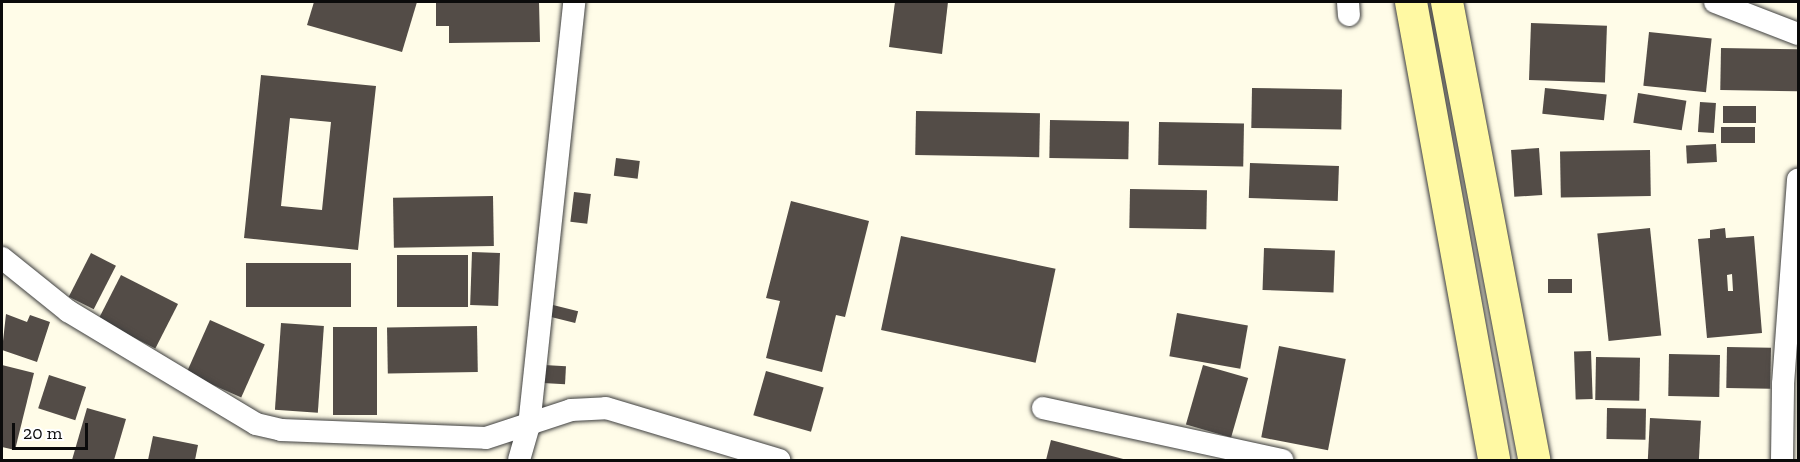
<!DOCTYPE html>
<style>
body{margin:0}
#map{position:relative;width:1800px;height:462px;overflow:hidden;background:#fffce8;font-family:"Zilla Slab",serif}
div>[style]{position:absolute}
.building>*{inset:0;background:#534c47;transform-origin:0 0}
.roads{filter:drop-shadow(0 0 2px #3e3e3e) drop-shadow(0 0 2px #3e3e3e)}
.street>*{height:22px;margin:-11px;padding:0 11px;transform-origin:11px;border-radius:11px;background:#fff}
.secondary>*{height:32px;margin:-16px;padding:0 16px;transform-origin:16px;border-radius:16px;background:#fff9a3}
span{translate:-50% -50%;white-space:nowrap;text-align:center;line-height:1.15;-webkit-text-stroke:6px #fff;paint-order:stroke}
.frame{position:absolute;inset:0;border:3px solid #0b0b0b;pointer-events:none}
.scale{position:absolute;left:12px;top:423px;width:76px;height:27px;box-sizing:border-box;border:3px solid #0b0b0b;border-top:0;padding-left:8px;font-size:18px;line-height:21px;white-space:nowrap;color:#0b0b0b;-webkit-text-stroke:4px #fff;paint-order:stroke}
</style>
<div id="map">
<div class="building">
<i style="clip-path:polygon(314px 2px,417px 2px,402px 52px,307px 25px)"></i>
<i style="clip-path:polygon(436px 2px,539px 2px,540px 42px,449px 43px,449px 26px,436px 26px)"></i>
<i style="clip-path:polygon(895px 2px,948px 2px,942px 54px,889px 47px)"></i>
<i style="left:1531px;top:23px;width:76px;height:57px;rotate:2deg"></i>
<i style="left:1649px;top:32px;width:63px;height:54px;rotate:6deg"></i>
<i style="left:1721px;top:48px;width:77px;height:42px;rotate:1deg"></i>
<i style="clip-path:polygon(evenodd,261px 75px,376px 86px,358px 250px,244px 238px,261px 75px,290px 118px,331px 122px,322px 210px,281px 206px,290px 118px)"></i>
<i style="left:1252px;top:88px;width:90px;height:40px;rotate:1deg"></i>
<i style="left:1545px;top:88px;width:62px;height:26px;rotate:6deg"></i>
<i style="left:1638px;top:93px;width:49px;height:30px;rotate:9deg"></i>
<i style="left:1700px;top:102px;width:16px;height:30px;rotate:4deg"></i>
<i style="left:1723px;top:106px;width:33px;height:17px"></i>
<i style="left:916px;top:111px;width:124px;height:44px;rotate:1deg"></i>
<i style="left:1050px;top:120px;width:79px;height:38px;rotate:1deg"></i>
<i style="left:1159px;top:122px;width:85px;height:43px;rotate:1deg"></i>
<i style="left:1721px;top:127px;width:34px;height:16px"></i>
<i style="left:1716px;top:144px;width:18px;height:30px;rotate:87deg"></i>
<i style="left:1539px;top:148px;width:47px;height:28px;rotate:86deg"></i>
<i style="left:1650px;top:150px;width:46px;height:90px;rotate:89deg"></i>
<i style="left:616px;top:158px;width:24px;height:18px;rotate:7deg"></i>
<i style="left:1250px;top:163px;width:89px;height:35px;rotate:2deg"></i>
<i style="left:1130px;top:189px;width:77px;height:39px;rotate:1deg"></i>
<i style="left:574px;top:192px;width:17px;height:30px;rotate:7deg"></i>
<i style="left:493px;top:196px;width:50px;height:100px;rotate:89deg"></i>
<i style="clip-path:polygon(791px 201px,869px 221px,845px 317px,836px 315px,822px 372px,766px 358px,780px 301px,766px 298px)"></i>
<i style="left:1650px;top:228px;width:108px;height:53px;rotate:84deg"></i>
<i style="clip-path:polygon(evenodd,1725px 228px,1726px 238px,1754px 236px,1762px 333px,1707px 338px,1698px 239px,1710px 238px,1710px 230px,1725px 228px,1732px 274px,1733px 291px,1728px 291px,1727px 275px,1732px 274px)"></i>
<i style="left:901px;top:236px;width:158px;height:96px;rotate:12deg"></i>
<i style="left:1264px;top:248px;width:71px;height:42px;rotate:2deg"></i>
<i style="left:472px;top:252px;width:28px;height:53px;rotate:2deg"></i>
<i style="left:91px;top:253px;width:28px;height:49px;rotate:27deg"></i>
<i style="left:468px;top:255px;width:52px;height:71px;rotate:90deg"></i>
<i style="left:351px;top:263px;width:44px;height:105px;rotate:90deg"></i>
<i style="left:121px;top:275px;width:64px;height:50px;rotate:27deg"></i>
<i style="left:1548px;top:279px;width:24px;height:14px"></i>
<i style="left:549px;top:304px;width:30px;height:12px;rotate:14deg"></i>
<i style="left:1177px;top:313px;width:72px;height:44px;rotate:10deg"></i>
<i style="clip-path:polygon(6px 314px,27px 322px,30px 315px,50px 322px,37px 362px,2px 350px)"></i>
<i style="left:210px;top:320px;width:60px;height:58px;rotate:24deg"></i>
<i style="left:281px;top:323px;width:43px;height:87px;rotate:4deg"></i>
<i style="left:477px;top:326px;width:46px;height:90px;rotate:89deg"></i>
<i style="left:333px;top:327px;width:44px;height:88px"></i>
<i style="left:1279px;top:346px;width:68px;height:93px;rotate:11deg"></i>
<i style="left:1727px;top:347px;width:44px;height:41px;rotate:1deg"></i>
<i style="left:1591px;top:351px;width:48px;height:17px;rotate:88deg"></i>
<i style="left:1669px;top:354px;width:51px;height:42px;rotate:1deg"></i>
<i style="left:1596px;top:357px;width:44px;height:43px;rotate:1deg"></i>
<i style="clip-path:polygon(2px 365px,34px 373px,15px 450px,2px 447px)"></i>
<i style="left:544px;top:365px;width:22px;height:18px;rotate:3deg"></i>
<i style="left:1203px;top:365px;width:47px;height:62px;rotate:16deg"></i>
<i style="left:766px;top:371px;width:60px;height:46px;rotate:16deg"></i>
<i style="left:49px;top:375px;width:39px;height:35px;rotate:18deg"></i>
<i style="clip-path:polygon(87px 408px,126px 419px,114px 460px,72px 460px)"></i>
<i style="left:1607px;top:408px;width:39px;height:31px;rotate:1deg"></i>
<i style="left:1650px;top:418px;width:51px;height:42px;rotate:3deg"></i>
<i style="clip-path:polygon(153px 436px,198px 445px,195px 460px,148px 460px)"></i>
<i style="clip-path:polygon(1051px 440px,1127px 460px,1046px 460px)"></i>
</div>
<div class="roads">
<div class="street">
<i style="left:1348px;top:2px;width:13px;rotate:86deg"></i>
<i style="left:1715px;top:2px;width:89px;rotate:21.1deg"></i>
<i style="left:2px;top:258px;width:85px;rotate:38.8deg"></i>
<i style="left:68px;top:311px;width:219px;rotate:31deg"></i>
<i style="left:256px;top:424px;width:26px;rotate:13deg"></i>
<i style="left:281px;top:430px;width:205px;rotate:2.2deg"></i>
<i style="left:486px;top:438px;width:89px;rotate:-18.2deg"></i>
<i style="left:571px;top:410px;width:35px;rotate:-3deg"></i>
<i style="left:606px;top:408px;width:181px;rotate:16.7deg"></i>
<i style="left:1043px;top:408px;width:245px;rotate:12.3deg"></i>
<i style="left:519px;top:460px;width:35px;rotate:-74deg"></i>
<i style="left:529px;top:426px;width:426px;rotate:-83.9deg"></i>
<i style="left:1782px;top:460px;width:76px;rotate:-89.2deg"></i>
<i style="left:1783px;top:384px;width:205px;rotate:-85.8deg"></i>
</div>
<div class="secondary">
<i style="left:1411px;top:2px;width:465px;rotate:79.7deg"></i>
<i style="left:1447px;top:2px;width:466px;rotate:79.2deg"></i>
</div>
</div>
<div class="frame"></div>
<div class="scale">20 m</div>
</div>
